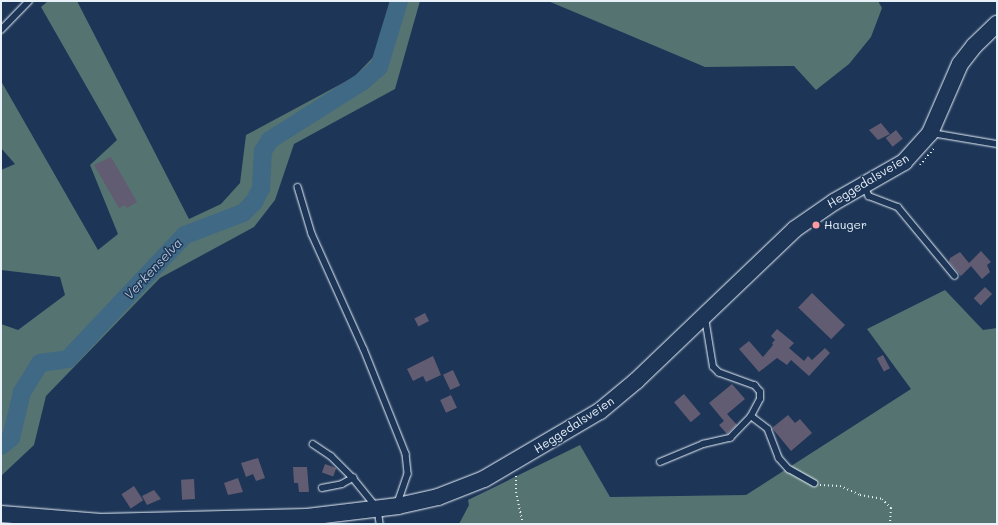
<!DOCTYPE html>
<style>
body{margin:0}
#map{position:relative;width:998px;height:525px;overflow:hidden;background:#1d3557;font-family:Mali,sans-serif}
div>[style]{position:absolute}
.green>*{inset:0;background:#557371}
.river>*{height:18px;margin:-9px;padding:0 9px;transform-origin:9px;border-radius:9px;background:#3f6985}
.building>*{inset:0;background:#615c71;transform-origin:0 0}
.path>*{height:2px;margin-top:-1px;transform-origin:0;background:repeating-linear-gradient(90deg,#e8f1f8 0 1px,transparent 0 4px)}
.roads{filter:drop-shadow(0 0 1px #e8f1f8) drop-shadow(0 0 1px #e8f1f8)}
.service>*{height:5.5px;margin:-2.75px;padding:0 2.75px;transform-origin:2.75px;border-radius:2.75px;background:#1d3557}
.secondary>*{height:16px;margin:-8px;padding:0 8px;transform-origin:8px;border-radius:8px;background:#1d3557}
.dots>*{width:11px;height:11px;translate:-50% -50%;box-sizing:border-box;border:2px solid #1d3557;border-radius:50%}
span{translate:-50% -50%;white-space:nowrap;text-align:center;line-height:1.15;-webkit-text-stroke:3px #1d3557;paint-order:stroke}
.street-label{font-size:12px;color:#e8f1f8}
.poi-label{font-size:12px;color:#e8f1f8}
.left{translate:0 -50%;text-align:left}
.water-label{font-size:13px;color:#adc1d0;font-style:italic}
.frame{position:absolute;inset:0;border:2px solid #e8f1f8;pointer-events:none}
</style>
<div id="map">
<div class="green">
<i style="clip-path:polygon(48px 1px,77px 1px,189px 219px,221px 204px,240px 183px,246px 135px,354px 77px,378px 52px,392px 1px,420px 1px,395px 89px,294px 144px,275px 200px,254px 227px,160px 278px,46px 396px,34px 445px,1px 476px,1px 324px,18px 330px,65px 295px,60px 277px,1px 270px,1px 170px,15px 164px,1px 148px,1px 81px,98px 250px,118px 234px,90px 165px,117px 140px,41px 7px)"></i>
<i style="clip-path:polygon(548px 1px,878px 1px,882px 8px,871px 37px,849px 64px,816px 90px,794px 66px,705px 67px)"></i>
<i style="clip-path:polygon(945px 290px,983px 330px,997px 328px,997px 524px,459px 524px,469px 505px,468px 500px,580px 445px,610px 497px,746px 495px,911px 389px,867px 329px)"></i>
</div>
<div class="river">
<i style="left:1px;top:446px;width:13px;rotate:-39deg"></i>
<i style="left:11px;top:438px;width:47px;rotate:-76.6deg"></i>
<i style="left:22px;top:392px;width:34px;rotate:-58deg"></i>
<i style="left:40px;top:363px;width:28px;rotate:-8deg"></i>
<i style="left:68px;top:359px;width:170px;rotate:-46.7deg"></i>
<i style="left:185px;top:235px;width:62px;rotate:-20.8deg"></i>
<i style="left:243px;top:213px;width:16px;rotate:-45deg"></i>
<i style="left:254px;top:202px;width:16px;rotate:-63deg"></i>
<i style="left:261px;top:188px;width:37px;rotate:-87deg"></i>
<i style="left:263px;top:151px;width:13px;rotate:-58deg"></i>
<i style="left:270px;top:140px;width:110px;rotate:-32.4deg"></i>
<i style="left:363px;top:81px;width:21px;rotate:-41deg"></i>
<i style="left:379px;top:67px;width:69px;rotate:-73.1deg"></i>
</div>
<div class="building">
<i style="clip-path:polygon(881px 123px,890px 134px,878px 140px,869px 130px)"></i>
<i style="left:896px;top:130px;width:11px;height:13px;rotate:52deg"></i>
<i style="clip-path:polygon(111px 157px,137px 202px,127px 208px,125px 205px,119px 208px,94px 165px)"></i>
<i style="clip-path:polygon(981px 251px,991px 262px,987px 265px,990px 272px,982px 279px,971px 266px,961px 276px,949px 262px,950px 258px,960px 252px,969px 263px)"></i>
<i style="left:985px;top:287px;width:10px;height:16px;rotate:45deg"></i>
<i style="left:812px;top:293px;width:46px;height:20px;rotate:44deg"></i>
<i style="left:425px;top:313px;width:9px;height:12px;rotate:63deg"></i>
<i style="clip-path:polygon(777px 329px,794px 343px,789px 348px,804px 361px,808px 356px,812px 360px,825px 348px,830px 353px,809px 376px,791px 360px,787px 365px,777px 358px,759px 372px,739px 349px,749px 341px,763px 357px,773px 345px,772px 343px,775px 340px,771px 336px)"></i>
<i style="left:883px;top:355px;width:15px;height:7px;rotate:62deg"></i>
<i style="clip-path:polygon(433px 356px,441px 375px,426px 382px,423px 376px,413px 381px,407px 369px)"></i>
<i style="left:453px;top:370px;width:17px;height:11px;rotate:65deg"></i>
<i style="clip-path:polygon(732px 384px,745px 399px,727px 414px,737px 425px,727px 434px,719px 425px,724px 421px,709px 403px)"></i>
<i style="left:684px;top:394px;width:26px;height:13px;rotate:50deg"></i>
<i style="left:451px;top:395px;width:14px;height:12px;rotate:65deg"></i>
<i style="clip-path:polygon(788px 415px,795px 423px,800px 419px,812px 433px,791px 451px,772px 428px)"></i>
<i style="clip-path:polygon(258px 458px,265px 478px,256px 481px,253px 474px,246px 477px,241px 463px)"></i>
<i style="left:325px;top:464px;width:12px;height:9px;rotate:20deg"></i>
<i style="clip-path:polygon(293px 467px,307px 467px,309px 492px,299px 492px,298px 483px,294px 483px)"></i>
<i style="clip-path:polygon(238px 478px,243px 492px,228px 495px,224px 483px)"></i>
<i style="left:194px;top:479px;width:20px;height:13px;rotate:87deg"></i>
<i style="left:134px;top:486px;width:17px;height:15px;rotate:57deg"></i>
<i style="clip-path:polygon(154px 490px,161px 499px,147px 505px,142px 496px)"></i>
</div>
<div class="path">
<i style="left:920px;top:165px;width:23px;rotate:-50deg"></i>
<i style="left:516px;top:476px;width:16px;rotate:90deg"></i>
<i style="left:516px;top:492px;width:33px;rotate:78deg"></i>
<i style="left:820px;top:485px;width:20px;rotate:3deg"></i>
<i style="left:840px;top:486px;width:22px;rotate:24deg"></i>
<i style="left:860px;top:495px;width:22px;rotate:10deg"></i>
<i style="left:882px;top:499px;width:13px;rotate:45deg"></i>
<i style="left:891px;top:508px;width:16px;rotate:94deg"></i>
</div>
<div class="roads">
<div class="service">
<i style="left:1px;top:30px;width:40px;rotate:-46deg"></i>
<i style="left:932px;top:133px;width:66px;rotate:9.6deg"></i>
<i style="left:298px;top:187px;width:49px;rotate:73.4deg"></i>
<i style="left:312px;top:234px;width:126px;rotate:65.7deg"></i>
<i style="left:364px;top:349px;width:113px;rotate:68.2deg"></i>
<i style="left:406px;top:454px;width:20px;rotate:84deg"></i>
<i style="left:408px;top:474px;width:31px;rotate:109deg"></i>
<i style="left:865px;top:187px;width:10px;rotate:66deg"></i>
<i style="left:869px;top:196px;width:31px;rotate:21deg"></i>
<i style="left:898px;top:207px;width:89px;rotate:50.4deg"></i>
<i style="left:751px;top:416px;width:21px;rotate:37deg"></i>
<i style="left:768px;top:429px;width:31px;rotate:69deg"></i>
<i style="left:779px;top:458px;width:15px;rotate:48deg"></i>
<i style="left:789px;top:469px;width:29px;rotate:29deg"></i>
<i style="left:313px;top:444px;width:22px;rotate:34deg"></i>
<i style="left:331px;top:456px;width:31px;rotate:45deg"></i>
<i style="left:353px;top:478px;width:40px;rotate:51deg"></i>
<i style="left:378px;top:509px;width:15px;rotate:82deg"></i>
<i style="left:660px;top:462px;width:47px;rotate:-22.7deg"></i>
<i style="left:703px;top:444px;width:28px;rotate:-13deg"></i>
<i style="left:730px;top:438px;width:30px;rotate:-46deg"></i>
<i style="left:751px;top:416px;width:19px;rotate:-62deg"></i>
<i style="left:760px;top:399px;width:7px;rotate:-90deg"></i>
<i style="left:760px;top:392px;width:8px;rotate:-130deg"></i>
<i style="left:755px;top:386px;width:38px;rotate:-160deg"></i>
<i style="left:719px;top:373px;width:8px;rotate:-135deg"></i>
<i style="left:713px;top:367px;width:50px;rotate:-99.3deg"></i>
<i style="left:322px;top:488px;width:20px;rotate:-11deg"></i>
<i style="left:342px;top:484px;width:13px;rotate:-29deg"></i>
</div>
<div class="secondary">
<i style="left:1px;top:514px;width:100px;rotate:4.6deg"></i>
<i style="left:101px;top:522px;width:206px;rotate:-1.4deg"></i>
<i style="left:307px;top:517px;width:92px;rotate:-6.9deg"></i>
<i style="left:398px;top:506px;width:41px;rotate:-12.7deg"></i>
<i style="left:438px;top:497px;width:49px;rotate:-21.4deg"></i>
<i style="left:484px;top:479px;width:134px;rotate:-30.4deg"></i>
<i style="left:600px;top:411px;width:47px;rotate:-39.8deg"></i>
<i style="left:636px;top:381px;width:220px;rotate:-43.7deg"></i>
<i style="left:795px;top:229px;width:47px;rotate:-34.7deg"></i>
<i style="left:834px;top:202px;width:81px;rotate:-29.7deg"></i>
<i style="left:904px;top:162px;width:39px;rotate:-48deg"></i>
<i style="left:930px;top:133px;width:75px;rotate:-66.5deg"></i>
<i style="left:960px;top:64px;width:23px;rotate:-52deg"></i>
<i style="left:974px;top:46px;width:32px;rotate:-44deg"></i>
</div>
</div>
<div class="dots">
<i style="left:816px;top:225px;background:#ff9aa2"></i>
</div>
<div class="street-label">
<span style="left:868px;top:181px;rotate:-31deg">Heggedalsveien</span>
<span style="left:574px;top:425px;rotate:-33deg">Heggedalsveien</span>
</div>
<div class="poi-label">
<span class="left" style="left:824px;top:225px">Hauger</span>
</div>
<div class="water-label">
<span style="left:153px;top:269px;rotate:-47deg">Verkenselva</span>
</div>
<div class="frame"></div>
</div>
